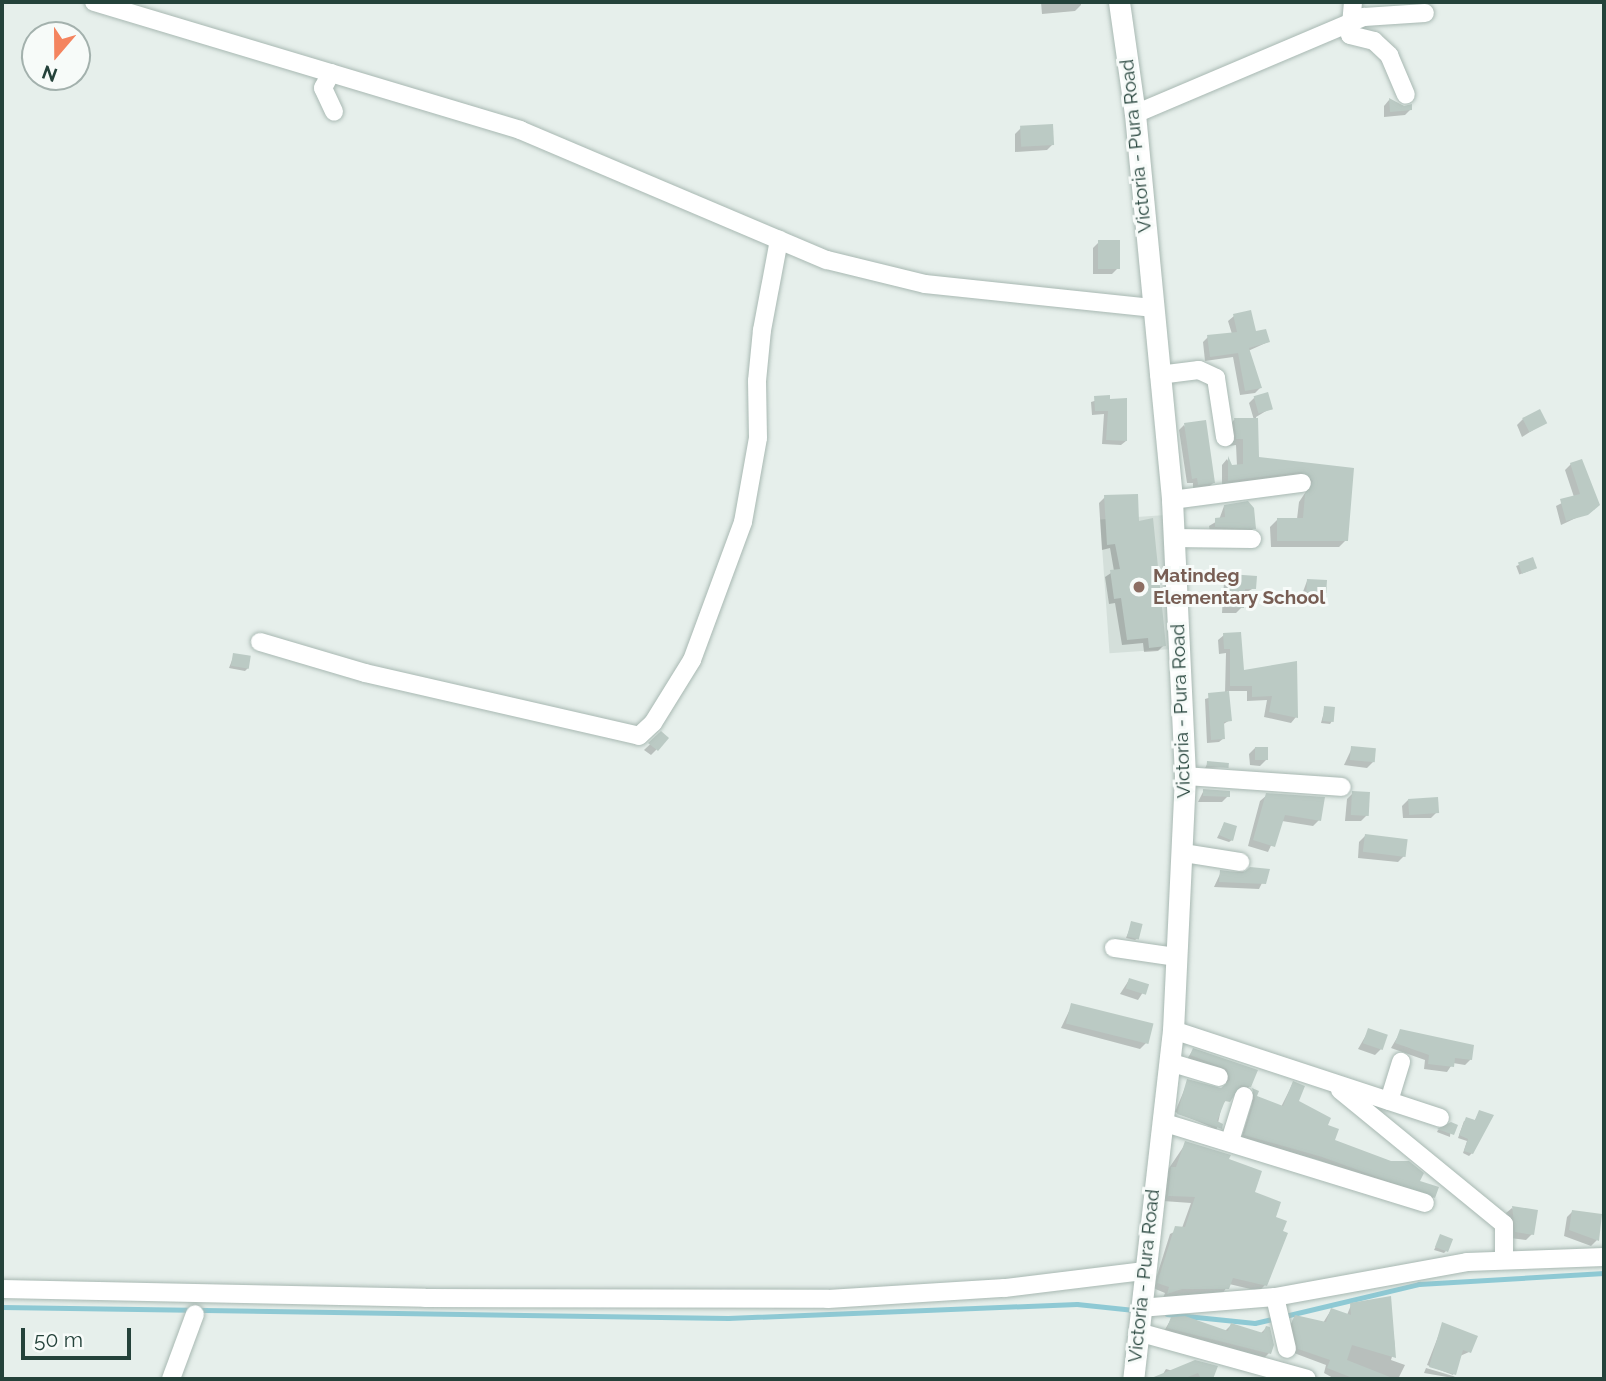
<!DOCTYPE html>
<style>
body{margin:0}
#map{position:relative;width:1606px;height:1381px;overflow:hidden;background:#e6efeb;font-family:Raleway,sans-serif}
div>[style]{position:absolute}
.built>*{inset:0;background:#d4dfda;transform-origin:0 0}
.shadow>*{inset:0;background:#0003;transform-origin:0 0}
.stream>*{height:4.5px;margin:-2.25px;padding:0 2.25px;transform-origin:2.25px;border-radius:2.25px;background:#8ec9d4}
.building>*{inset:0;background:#bbcac4;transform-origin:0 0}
.roads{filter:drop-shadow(0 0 2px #a8b8b2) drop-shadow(0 0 2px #a8b8b2)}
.minor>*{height:18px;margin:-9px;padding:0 9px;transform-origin:9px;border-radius:9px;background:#fff}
.secondary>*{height:21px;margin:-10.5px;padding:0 10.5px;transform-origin:10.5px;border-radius:10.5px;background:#fff}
.dots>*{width:19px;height:19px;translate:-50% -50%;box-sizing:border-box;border:4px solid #f7fbf9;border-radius:50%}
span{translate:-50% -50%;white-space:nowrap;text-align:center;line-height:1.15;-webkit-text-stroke:6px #f7fbf9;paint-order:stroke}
.street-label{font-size:19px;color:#24423a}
.education-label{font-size:19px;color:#785e54;font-weight:700}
.left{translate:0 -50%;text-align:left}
.frame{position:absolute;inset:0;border:4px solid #24423a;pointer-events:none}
.north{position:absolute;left:21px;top:21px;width:70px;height:70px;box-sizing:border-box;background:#f7fbf9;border:2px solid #a3b1ad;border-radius:50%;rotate:200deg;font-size:19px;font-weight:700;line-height:28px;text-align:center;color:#24423a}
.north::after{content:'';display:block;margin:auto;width:24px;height:32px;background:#f4845f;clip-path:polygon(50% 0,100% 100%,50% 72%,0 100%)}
.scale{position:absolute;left:21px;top:1328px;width:110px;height:32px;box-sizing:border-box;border:4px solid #24423a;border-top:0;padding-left:9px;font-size:21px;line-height:24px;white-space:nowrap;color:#24423a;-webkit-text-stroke:5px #f7fbf9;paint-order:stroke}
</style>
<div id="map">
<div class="built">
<i style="left:1166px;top:515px;width:134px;height:66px;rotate:86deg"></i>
</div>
<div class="shadow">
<i style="clip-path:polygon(1041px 2px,1081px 2px,1081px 5px,1075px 11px,1042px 14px)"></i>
<i style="clip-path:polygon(1389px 100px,1411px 109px,1405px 115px,1384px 117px,1384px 106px)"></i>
<i style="clip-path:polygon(1021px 128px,1053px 144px,1047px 150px,1015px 152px,1015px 134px)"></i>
<i style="clip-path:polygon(1099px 242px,1118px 268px,1112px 274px,1093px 274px,1093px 248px)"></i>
<i style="clip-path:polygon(1234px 316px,1268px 342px,1248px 351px,1260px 388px,1255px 393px,1240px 395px,1233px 357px,1205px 361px,1203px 342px,1208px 337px,1232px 334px,1228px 321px)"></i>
<i style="clip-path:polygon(1108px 397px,1126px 441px,1121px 445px,1102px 444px,1104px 414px,1092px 415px,1091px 402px)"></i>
<i style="clip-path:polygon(1255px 397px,1271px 408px,1256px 417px,1257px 459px,1352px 469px,1346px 540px,1339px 547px,1271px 547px,1270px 527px,1278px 519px,1297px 519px,1299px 502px,1307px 490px,1300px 479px,1222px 487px,1222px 465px,1227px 459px,1231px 467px,1237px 466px,1236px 445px,1229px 446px,1227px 427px,1234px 420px,1254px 420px,1249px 403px)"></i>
<i style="clip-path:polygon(1523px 419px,1544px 423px,1522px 437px,1517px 425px)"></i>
<i style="clip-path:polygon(1184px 425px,1214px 482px,1208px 488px,1193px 489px,1193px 483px,1187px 483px,1179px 430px)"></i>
<i style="clip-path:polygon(1571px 464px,1595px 509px,1561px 525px,1556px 506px,1574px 497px,1565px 470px)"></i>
<i style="clip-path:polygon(1105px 497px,1137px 523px,1164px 645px,1158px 651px,1144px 652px,1143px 643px,1122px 645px,1115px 603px,1109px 604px,1105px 577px,1114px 571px,1110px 548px,1102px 550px,1099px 503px)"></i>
<i style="clip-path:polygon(1224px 506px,1254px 528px,1248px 534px,1210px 532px,1209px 526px,1219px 520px)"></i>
<i style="left:1532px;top:560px;width:9px;height:17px;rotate:69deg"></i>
<i style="clip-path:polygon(1230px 576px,1254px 588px,1243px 594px,1242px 607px,1236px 613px,1222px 613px,1224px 582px)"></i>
<i style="clip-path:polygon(1307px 581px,1326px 591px,1320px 597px,1301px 597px)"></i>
<i style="clip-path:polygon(1224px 635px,1242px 672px,1296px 663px,1296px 717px,1291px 723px,1264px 717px,1267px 700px,1247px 701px,1247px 691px,1227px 691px,1230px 720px,1222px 725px,1224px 738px,1219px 742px,1207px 743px,1205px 699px,1225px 693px,1226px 653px,1219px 654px,1218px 640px)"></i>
<i style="clip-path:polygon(234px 655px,248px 668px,245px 671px,229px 668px)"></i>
<i style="clip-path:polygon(1325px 708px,1332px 721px,1330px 724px,1321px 723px)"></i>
<i style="clip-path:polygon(661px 734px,656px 750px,651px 755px,644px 750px)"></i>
<i style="clip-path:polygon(1255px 748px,1266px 760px,1260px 766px,1250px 765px,1249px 754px)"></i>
<i style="clip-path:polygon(1352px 748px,1373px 762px,1367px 768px,1344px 765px)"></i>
<i style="clip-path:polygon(1208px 763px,1228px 767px,1205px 768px)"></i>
<i style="clip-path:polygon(1204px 790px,1228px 796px,1222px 802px,1198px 802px)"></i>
<i style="clip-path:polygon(1353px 793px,1367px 815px,1361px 821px,1345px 821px,1347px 799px)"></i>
<i style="clip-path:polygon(1267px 795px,1319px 820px,1313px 826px,1282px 821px,1268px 852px,1248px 846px,1260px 801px)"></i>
<i style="clip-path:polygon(1408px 800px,1437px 812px,1431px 818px,1403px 818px,1402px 806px)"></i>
<i style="clip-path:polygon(1224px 824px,1232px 840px,1229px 842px,1217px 838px)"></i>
<i style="clip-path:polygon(1365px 836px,1404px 856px,1398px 862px,1358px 858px,1359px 842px)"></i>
<i style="clip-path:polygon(1268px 871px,1259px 889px,1214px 887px,1221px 872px)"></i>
<i style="clip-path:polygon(1132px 923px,1138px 938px,1135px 940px,1126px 938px)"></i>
<i style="clip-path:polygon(1129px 980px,1147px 986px,1138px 1000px,1120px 994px)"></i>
<i style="clip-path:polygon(1072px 1005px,1146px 1043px,1140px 1049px,1061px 1028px)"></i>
<i style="clip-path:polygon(1369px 1030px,1381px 1049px,1375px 1055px,1358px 1049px)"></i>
<i style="clip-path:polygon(1401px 1031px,1471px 1059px,1465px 1065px,1453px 1063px,1447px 1072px,1424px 1069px,1425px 1060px,1391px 1048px)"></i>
<i style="clip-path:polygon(1193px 1050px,1255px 1071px,1250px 1086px,1245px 1091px,1236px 1089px,1222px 1105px,1216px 1132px,1173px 1118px,1214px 1128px,1175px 1112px,1188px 1081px,1221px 1090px,1227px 1085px,1223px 1073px,1187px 1059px)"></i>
<i style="clip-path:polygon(1293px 1083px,1297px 1102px,1326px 1126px,1333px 1141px,1418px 1182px,1433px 1197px,1430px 1201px,1318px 1160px,1241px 1139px,1252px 1103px,1249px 1093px,1257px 1092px,1255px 1097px,1281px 1107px)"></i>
<i style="clip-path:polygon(1479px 1112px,1472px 1153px,1469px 1156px,1463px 1153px,1467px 1141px,1458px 1138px,1464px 1121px,1474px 1122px)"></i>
<i style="clip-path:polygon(1451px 1124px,1450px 1137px,1437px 1132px,1438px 1130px)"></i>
<i style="clip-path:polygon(1186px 1143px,1227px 1160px,1274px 1218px,1265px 1285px,1259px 1291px,1229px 1284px,1222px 1294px,1163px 1298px,1165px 1293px,1153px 1288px,1170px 1234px,1182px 1228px,1191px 1203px,1163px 1201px,1165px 1174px)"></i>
<i style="clip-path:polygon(1512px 1208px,1532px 1234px,1526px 1240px,1510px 1238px,1506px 1213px)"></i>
<i style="clip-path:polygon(1573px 1211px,1597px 1240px,1591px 1246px,1564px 1236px,1567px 1217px)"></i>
<i style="clip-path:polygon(1441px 1236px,1446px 1251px,1444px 1253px,1434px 1250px)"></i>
<i style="clip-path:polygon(1389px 1298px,1395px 1347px,1391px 1360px,1405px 1365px,1398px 1379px,1335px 1379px,1324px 1373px,1326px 1365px,1294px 1353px,1288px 1327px,1296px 1317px,1323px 1323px,1331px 1310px,1347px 1315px,1351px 1305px)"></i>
<i style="clip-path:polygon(1171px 1319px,1225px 1331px,1231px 1325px,1261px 1333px,1266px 1328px,1269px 1353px,1264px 1358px,1163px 1333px)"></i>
<i style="clip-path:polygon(1443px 1324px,1469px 1352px,1460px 1356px,1453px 1375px,1427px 1365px)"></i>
<i style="clip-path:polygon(1195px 1361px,1215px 1379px,1160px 1379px,1166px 1369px,1173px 1371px)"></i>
<i style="clip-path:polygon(1426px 1368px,1453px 1376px,1459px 1379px,1424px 1373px)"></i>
</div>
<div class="stream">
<i style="left:2px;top:1307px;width:726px;rotate:0.87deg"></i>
<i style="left:728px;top:1318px;width:349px;rotate:-2.3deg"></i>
<i style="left:1077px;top:1304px;width:57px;rotate:6deg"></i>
<i style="left:1167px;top:1314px;width:88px;rotate:5.8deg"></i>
<i style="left:1255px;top:1323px;width:22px;rotate:-13deg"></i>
<i style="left:1285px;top:1316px;width:138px;rotate:-13.4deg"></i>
<i style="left:1419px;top:1284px;width:185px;rotate:-3.4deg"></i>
</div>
<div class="building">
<i style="clip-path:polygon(1389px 98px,1404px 106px,1412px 104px,1412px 110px,1390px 112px)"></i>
<i style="left:1053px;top:124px;width:21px;height:33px;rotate:87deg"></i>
<i style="left:1098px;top:240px;width:22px;height:29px"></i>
<i style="clip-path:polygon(1251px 310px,1256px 331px,1266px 329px,1270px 342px,1249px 348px,1262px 388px,1245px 391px,1238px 353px,1210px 357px,1207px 335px,1237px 332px,1233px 314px)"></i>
<i style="left:1268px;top:392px;width:18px;height:15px;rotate:74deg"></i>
<i style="clip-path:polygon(1110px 395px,1110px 399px,1127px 398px,1127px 441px,1106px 440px,1108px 411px,1095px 411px,1094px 396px)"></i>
<i style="left:1540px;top:409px;width:16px;height:20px;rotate:63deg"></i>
<i style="clip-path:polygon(1234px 418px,1258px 418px,1259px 457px,1354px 468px,1348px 541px,1277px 541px,1277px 518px,1303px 518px,1305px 494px,1313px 481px,1301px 472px,1228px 481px,1228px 456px,1232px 465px,1243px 464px,1243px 439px,1236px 439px)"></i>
<i style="clip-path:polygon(1206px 420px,1215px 483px,1198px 485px,1197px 478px,1192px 479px,1184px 423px)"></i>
<i style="clip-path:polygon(1582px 459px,1600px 505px,1588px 515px,1566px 521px,1560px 499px,1580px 494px,1570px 463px)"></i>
<i style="clip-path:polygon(1138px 494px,1139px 521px,1153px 518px,1166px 646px,1149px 648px,1148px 638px,1127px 640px,1121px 598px,1114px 599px,1110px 570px,1120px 569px,1115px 544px,1107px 545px,1104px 495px)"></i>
<i style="clip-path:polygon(1248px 501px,1254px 508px,1256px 529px,1215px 527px,1215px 518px,1225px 517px,1224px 505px)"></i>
<i style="left:1533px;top:557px;width:12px;height:16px;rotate:70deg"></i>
<i style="clip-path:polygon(1229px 574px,1257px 576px,1256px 589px,1245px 589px,1244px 608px,1228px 607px)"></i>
<i style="left:1307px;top:579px;width:20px;height:13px;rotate:3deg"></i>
<i style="clip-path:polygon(1241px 632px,1244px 670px,1297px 661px,1298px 718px,1269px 712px,1272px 696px,1252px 697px,1252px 686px,1230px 686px,1230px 649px,1224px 649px,1223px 633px)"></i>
<i style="left:233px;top:653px;width:18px;height:13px;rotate:9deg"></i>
<i style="clip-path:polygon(1229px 691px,1232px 721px,1224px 722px,1225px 739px,1211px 740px,1208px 693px)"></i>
<i style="left:1324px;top:706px;width:11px;height:15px;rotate:5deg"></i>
<i style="clip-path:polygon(661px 731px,669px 738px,658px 751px,648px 743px)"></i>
<i style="left:1351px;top:746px;width:25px;height:14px;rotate:5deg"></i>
<i style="left:1255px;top:747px;width:13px;height:13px"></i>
<i style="left:1207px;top:761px;width:22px;height:5px;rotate:5deg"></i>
<i style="clip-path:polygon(1203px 789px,1230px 791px,1230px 797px,1203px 796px)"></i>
<i style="left:1352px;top:791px;width:18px;height:24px;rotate:3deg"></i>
<i style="clip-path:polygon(1266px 793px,1325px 797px,1321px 821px,1285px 815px,1275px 847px,1253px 840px)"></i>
<i style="left:1438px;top:797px;width:16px;height:30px;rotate:86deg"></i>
<i style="clip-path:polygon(1224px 822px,1237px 826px,1233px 841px,1219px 835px)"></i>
<i style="left:1365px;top:834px;width:43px;height:18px;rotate:7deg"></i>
<i style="clip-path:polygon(1250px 867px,1270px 869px,1266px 884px,1219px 882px,1220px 870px,1243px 873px)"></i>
<i style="left:1131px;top:921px;width:12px;height:16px;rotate:14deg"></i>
<i style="left:1129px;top:978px;width:21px;height:11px;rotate:17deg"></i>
<i style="left:1071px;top:1003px;width:85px;height:21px;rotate:14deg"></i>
<i style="left:1368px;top:1028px;width:21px;height:16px;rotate:19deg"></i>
<i style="clip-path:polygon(1400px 1029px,1474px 1045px,1472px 1060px,1455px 1058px,1454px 1067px,1428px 1064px,1429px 1055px,1395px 1043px)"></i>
<i style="clip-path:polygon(1193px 1048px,1258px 1070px,1251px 1087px,1241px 1085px,1230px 1102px,1225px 1101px,1217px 1121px,1223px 1124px,1222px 1129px,1177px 1114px,1187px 1079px,1221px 1088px,1230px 1080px,1227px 1069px,1190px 1055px)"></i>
<i style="clip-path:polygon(1293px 1081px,1305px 1086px,1299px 1101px,1331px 1118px,1328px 1125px,1339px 1129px,1335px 1140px,1391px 1161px,1409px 1161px,1424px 1173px,1420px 1181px,1439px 1187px,1435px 1198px,1322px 1157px,1244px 1135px,1255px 1099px,1252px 1088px,1259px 1091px,1257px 1096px,1283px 1106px)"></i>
<i style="clip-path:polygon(1479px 1110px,1494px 1115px,1473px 1154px,1464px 1151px,1468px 1139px,1459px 1135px,1466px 1117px,1475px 1120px)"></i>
<i style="clip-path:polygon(1451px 1122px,1458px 1125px,1454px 1135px,1437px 1129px)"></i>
<i style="clip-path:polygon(1185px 1141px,1231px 1155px,1229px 1159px,1262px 1171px,1255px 1192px,1281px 1202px,1276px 1217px,1287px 1221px,1283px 1231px,1288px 1233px,1267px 1286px,1233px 1278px,1229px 1289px,1182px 1289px,1167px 1294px,1169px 1287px,1157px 1283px,1175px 1226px,1185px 1227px,1195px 1197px,1168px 1196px,1171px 1167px,1176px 1167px)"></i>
<i style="clip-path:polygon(1512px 1206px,1538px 1210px,1534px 1235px,1515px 1232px)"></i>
<i style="clip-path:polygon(1572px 1210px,1602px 1214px,1599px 1241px,1569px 1230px)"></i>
<i style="left:1440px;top:1234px;width:14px;height:14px;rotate:21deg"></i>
<i style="clip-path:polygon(1391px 1296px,1396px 1358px,1352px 1345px,1347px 1360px,1395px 1379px,1355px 1379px,1327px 1368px,1330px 1360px,1298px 1349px,1292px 1321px,1295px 1315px,1326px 1322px,1331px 1308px,1351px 1315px,1350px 1303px)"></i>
<i style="clip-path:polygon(1185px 1316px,1228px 1331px,1231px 1323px,1263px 1333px,1266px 1326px,1270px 1327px,1274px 1345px,1271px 1354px,1167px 1328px,1171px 1317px)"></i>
<i style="clip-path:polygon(1442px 1322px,1478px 1336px,1471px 1353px,1463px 1350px,1456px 1375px,1429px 1367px)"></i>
<i style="clip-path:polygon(1195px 1360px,1218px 1366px,1213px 1379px,1201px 1379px,1198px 1373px,1183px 1379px,1149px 1379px)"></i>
</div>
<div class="roads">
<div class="minor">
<i style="left:94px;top:2px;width:445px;rotate:16.7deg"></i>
<i style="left:520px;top:130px;width:333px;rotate:23deg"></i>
<i style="left:827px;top:260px;width:101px;rotate:13.8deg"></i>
<i style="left:925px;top:284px;width:228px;rotate:6deg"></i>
<i style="left:1353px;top:2px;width:33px;rotate:95deg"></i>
<i style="left:1350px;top:35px;width:25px;rotate:14deg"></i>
<i style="left:1374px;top:41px;width:21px;rotate:43deg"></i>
<i style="left:1389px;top:55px;width:43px;rotate:67deg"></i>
<i style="left:331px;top:73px;width:17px;rotate:118deg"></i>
<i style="left:323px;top:88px;width:26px;rotate:65deg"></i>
<i style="left:1135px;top:114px;width:249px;rotate:-23deg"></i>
<i style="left:1364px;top:17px;width:61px;rotate:-3.8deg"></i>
<i style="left:1159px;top:375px;width:40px;rotate:-7.1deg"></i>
<i style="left:1199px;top:370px;width:19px;rotate:25deg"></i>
<i style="left:1216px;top:378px;width:60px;rotate:81.3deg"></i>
<i style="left:1172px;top:500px;width:131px;rotate:-7.5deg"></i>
<i style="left:1173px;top:538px;width:79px;rotate:0.7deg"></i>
<i style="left:260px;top:642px;width:109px;rotate:16.4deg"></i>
<i style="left:365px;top:673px;width:281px;rotate:12.9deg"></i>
<i style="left:639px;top:736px;width:19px;rotate:-43deg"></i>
<i style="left:653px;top:723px;width:74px;rotate:-58.2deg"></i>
<i style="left:692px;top:660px;width:147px;rotate:-69.7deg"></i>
<i style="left:743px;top:522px;width:85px;rotate:-79.9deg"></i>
<i style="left:758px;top:438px;width:57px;rotate:-91deg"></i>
<i style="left:757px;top:381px;width:51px;rotate:-84.4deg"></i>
<i style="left:762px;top:330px;width:92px;rotate:-79.3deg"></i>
<i style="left:1185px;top:776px;width:157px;rotate:4deg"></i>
<i style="left:1184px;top:853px;width:57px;rotate:9.1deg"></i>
<i style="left:1114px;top:948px;width:63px;rotate:8.3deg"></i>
<i style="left:1173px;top:1030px;width:281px;rotate:18.2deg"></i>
<i style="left:1169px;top:1062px;width:52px;rotate:16.7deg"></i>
<i style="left:1340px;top:1090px;width:212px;rotate:39.3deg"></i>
<i style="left:1504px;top:1224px;width:36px;rotate:90deg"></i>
<i style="left:1389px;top:1101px;width:41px;rotate:-72.9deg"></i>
<i style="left:1162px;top:1122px;width:275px;rotate:17.1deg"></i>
<i style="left:1230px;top:1141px;width:47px;rotate:-72.7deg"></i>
<i style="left:2px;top:1289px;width:423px;rotate:1.2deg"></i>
<i style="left:425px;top:1298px;width:403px;rotate:0.1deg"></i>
<i style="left:828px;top:1299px;width:177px;rotate:-3.6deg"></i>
<i style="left:1005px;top:1288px;width:140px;rotate:-7deg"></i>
<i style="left:1275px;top:1297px;width:53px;rotate:77deg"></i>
<i style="left:1140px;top:1308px;width:135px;rotate:-4.7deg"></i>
<i style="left:1275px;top:1297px;width:195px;rotate:-10.3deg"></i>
<i style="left:1467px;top:1262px;width:137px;rotate:-2.1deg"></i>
<i style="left:1138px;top:1332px;width:175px;rotate:15.5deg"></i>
<i style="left:171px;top:1379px;width:69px;rotate:-69.7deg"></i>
</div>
<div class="secondary">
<i style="left:1119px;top:2px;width:113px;rotate:81.9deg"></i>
<i style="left:1135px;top:114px;width:388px;rotate:84.5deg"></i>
<i style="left:1172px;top:500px;width:276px;rotate:87.3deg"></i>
<i style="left:1185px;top:776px;width:254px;rotate:92.7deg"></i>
<i style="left:1173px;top:1030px;width:351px;rotate:96.5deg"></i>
</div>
</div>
<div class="dots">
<i style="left:1139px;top:587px;background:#8d6e63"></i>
</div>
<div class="street-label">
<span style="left:1136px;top:146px;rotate:-96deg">Victoria - Pura Road</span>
<span style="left:1181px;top:711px;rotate:-92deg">Victoria - Pura Road</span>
<span style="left:1144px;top:1276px;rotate:-84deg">Victoria - Pura Road</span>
</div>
<div class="education-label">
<span class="left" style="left:1153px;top:587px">Matindeg<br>Elementary School</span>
</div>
<div class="frame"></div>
<div class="north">N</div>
<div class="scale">50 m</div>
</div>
